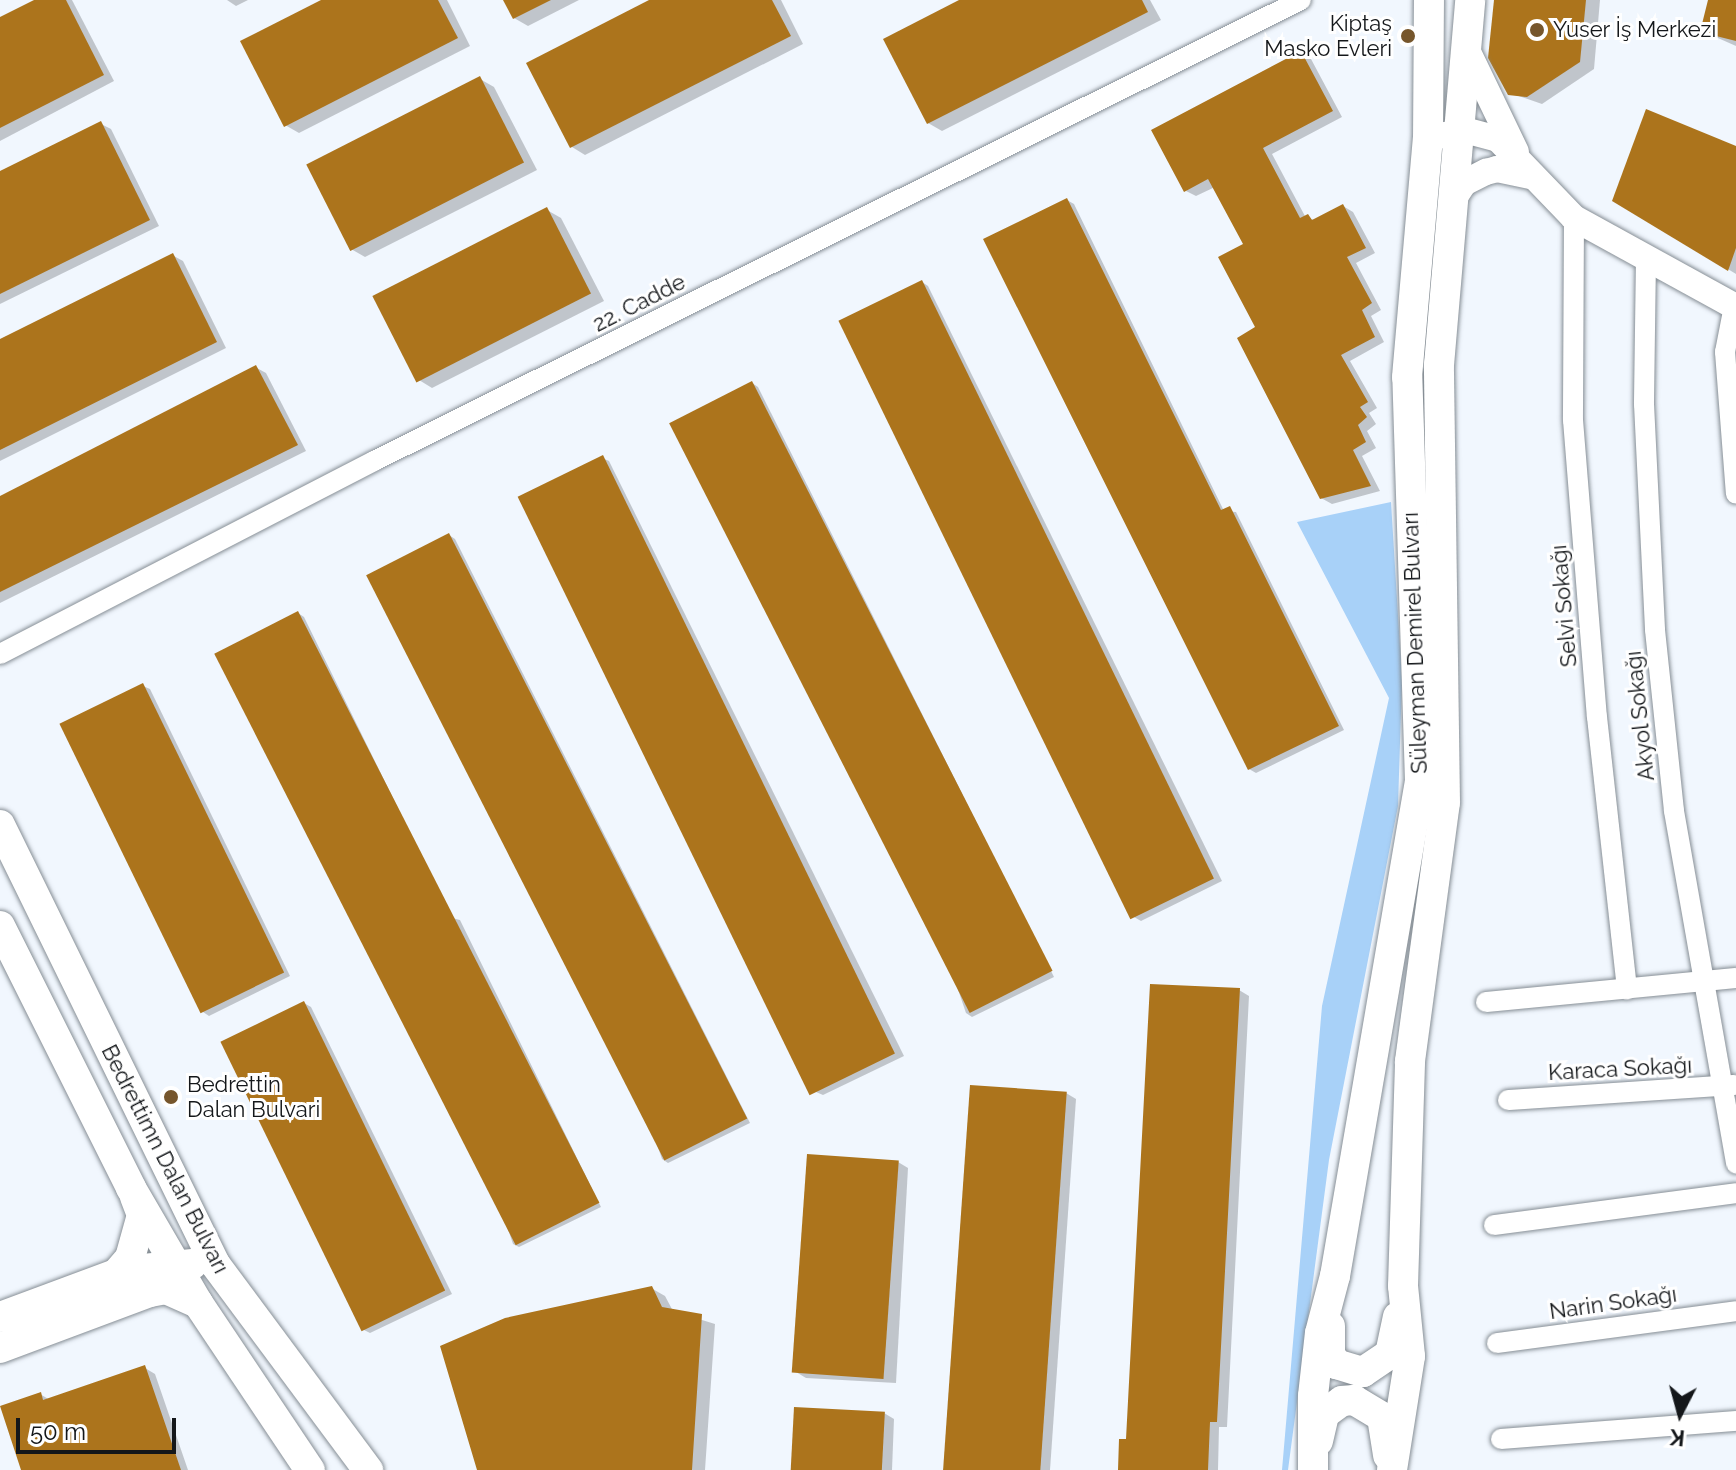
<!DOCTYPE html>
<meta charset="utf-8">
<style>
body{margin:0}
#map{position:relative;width:1736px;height:1470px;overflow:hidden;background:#f1f7fe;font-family:Raleway,sans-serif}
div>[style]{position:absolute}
.green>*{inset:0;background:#a8d1f8}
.shadow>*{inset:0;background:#0003}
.building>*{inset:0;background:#ac741c;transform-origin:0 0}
.roads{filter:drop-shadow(0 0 2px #868e95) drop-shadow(0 0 2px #868e95)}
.minor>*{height:20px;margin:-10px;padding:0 10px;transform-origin:10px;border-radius:10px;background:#fff}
.tertiary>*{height:26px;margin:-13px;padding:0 13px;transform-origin:13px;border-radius:13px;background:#fff}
.secondary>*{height:30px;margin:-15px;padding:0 15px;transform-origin:15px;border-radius:15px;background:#fff}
.dots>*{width:22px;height:22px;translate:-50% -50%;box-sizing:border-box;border:4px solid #fff;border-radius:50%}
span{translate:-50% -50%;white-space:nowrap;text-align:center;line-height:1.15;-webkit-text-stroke:6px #fff;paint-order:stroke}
.poi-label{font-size:22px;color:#14171a}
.right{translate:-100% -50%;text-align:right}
.left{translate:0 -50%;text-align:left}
.street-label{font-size:22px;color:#14171a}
.north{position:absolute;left:1640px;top:1374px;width:80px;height:80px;-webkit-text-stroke:6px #fff;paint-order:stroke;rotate:186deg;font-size:22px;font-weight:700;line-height:32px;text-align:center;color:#14171a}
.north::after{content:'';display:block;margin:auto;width:28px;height:36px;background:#14171a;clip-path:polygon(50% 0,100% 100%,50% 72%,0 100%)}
.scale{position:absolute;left:16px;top:1418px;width:160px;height:36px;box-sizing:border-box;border:4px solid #14171a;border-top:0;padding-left:10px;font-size:24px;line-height:28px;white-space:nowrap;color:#14171a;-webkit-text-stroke:6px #fff;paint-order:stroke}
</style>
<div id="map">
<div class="green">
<i style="clip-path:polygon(1391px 502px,1402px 680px,1398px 806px,1329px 1160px,1288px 1470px,1282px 1470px,1322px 1006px,1389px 698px,1297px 522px)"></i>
</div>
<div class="shadow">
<i style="clip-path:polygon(37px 0,72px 0,114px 81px,0 141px,0 18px)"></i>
<i style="clip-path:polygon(227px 0,248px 0,236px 6px)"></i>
<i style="clip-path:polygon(325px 0,447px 0,470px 46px,299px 133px,285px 125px)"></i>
<i style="clip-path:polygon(505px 0,579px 0,528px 26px,514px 18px)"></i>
<i style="clip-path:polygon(653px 0,781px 0,803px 44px,585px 155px,572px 147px)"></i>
<i style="clip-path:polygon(964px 0,1150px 0,1161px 20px,942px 131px,928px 123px)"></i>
<i style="clip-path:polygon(1496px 0,1600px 0,1594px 69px,1542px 104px,1510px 93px)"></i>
<i style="clip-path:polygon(1711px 0,1736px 0,1736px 46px,1702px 31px)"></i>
<i style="clip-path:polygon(1301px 54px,1311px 59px,1342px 117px,1272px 154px,1306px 218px,1315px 220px,1343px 206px,1353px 212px,1375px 253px,1356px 263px,1381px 310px,1371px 316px,1384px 342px,1350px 361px,1377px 408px,1369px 413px,1376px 424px,1367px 431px,1376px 448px,1362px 456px,1380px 491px,1332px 504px,1321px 498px,1258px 328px,1246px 245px,1215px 187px,1196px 196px,1186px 191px)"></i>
<i style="clip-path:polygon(480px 79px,494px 87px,537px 170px,365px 257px,351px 249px)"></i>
<i style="clip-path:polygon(101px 124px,111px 129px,159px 226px,0 304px,0 173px)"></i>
<i style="clip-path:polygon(1736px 148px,1736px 274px,1614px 200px)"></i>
<i style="clip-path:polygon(1067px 200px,1074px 204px,1224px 511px,1236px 512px,1344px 730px,1256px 773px,1249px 769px)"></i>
<i style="clip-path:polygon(547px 210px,561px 218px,604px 301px,432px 388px,419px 380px)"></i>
<i style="clip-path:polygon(172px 255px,183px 261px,226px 348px,0 461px,0 341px)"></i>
<i style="clip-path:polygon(922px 282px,928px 286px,1222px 881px,1141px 921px,1134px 917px)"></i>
<i style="clip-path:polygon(255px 367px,266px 373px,306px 451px,0 603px,0 499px)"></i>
<i style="clip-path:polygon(752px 383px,758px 387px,1054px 977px,972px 1017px,966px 1013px)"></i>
<i style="clip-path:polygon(602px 458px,609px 461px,904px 1056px,823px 1095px,816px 1092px)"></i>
<i style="clip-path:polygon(449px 535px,455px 539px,750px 1123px,668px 1163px,662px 1159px)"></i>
<i style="clip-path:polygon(298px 613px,304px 617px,452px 918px,460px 920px,601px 1207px,519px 1247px,513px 1244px)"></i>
<i style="clip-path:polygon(143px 686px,150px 689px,290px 976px,209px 1016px,203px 1012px)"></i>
<i style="clip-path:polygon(1239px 990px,1249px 996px,1227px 1427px,1219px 1427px,1218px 1470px,1120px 1470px)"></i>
<i style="clip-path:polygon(304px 1003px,311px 1007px,452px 1294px,370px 1333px,364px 1330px)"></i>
<i style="clip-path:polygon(1066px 1093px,1076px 1099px,1050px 1470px,953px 1470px)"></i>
<i style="clip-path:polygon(898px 1162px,908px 1168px,896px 1383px,806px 1378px,796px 1372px)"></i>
<i style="clip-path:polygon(651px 1288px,665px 1296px,673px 1311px,715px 1324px,705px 1470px,479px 1470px)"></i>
<i style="clip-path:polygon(145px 1368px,155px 1374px,188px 1470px,23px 1470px,40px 1394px,50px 1400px)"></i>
<i style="clip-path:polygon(884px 1413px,894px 1419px,892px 1470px,794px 1470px)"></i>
</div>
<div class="building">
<i style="clip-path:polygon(34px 0,66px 0,104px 75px,0 128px,0 17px)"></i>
<i style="clip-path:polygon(321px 0,438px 0,458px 38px,284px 127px,240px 41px)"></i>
<i style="clip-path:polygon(503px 0,551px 0,513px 19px)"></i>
<i style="clip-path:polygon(649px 0,772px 0,791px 36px,570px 148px,526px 63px)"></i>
<i style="clip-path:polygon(959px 0,1142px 0,1148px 12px,927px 124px,883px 39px)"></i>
<i style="clip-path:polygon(1494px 0,1586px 0,1580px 62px,1527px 97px,1508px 95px,1488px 58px)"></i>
<i style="clip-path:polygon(1708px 0,1736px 0,1736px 41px,1700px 32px)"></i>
<i style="clip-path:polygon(1301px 51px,1333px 111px,1263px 148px,1300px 218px,1308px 214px,1312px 220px,1343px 204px,1366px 248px,1347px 257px,1372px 303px,1362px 310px,1375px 337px,1341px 355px,1368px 402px,1360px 407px,1367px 417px,1358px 425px,1366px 442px,1353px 450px,1371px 486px,1320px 499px,1237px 338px,1255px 327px,1218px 257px,1243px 244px,1208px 179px,1184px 192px,1151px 130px)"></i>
<i style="left:480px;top:76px;width:97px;height:195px;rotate:63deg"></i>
<i style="clip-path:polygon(1646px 109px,1736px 146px,1736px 248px,1728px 271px,1612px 201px)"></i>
<i style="clip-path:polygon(101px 121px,150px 220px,0 294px,0 171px)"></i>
<i style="clip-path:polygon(1067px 198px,1221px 510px,1230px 506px,1339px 726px,1248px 770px,983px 239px)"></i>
<i style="left:547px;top:207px;width:97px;height:196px;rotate:63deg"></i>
<i style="clip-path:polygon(173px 253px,217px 342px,0 450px,0 339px)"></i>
<i style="left:922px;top:280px;width:666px;height:93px;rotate:64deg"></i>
<i style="clip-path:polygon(256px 365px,298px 445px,0 592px,0 496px)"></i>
<i style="left:752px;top:381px;width:662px;height:93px;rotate:63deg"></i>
<i style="left:603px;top:455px;width:666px;height:95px;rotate:64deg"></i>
<i style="left:449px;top:533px;width:657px;height:93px;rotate:63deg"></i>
<i style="left:298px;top:611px;width:664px;height:94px;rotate:63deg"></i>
<i style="left:143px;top:683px;width:322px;height:93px;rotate:64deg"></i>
<i style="clip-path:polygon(1150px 984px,1240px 988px,1217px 1422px,1210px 1422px,1208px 1470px,1118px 1470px,1119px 1439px,1126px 1439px)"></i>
<i style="left:304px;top:1001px;width:322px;height:93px;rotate:64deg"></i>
<i style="left:970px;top:1085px;width:97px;height:386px;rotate:4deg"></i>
<i style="left:807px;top:1154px;width:92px;height:219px;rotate:4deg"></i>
<i style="clip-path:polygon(652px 1286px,662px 1307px,702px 1314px,692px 1470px,477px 1470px,440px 1346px,505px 1318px)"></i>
<i style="clip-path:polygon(145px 1365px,181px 1470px,21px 1470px,0 1406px,41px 1392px,43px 1400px)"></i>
<i style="left:794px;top:1407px;width:91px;height:63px;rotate:3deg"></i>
</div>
<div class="roads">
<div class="minor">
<i style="left:1574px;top:218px;width:202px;rotate:90.3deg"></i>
<i style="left:1573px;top:420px;width:298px;rotate:85.4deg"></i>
<i style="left:1597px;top:717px;width:274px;rotate:83.7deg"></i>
<i style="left:1646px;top:258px;width:146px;rotate:90.8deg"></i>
<i style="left:1644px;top:404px;width:226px;rotate:87.2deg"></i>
<i style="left:1655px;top:630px;width:182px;rotate:84deg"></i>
<i style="left:1674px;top:811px;width:358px;rotate:80deg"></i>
<i style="left:1734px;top:306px;width:47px;rotate:101.1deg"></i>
<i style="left:1725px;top:352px;width:142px;rotate:85.6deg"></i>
<i style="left:0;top:654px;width:421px;rotate:-27.3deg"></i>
<i style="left:374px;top:461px;width:1035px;rotate:-26.44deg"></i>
<i style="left:1486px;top:1002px;width:251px;rotate:-5.5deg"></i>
<i style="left:1508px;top:1100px;width:227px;rotate:-3.8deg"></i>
<i style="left:1494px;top:1225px;width:244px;rotate:-7.5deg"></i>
<i style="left:1497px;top:1343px;width:241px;rotate:-7.6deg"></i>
<i style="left:1501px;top:1439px;width:236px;rotate:-4.4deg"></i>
</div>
<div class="tertiary">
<i style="left:1466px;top:48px;width:115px;rotate:64.3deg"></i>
<i style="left:1438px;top:136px;width:30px;rotate:-9deg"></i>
<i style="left:1468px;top:131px;width:31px;rotate:15deg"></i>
<i style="left:1498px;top:139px;width:110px;rotate:46.1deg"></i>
<i style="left:1574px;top:218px;width:185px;rotate:28.8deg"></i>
<i style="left:1454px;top:198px;width:18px;rotate:-56deg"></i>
<i style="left:1464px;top:183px;width:25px;rotate:-27deg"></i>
<i style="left:1486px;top:172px;width:11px;rotate:-15deg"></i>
<i style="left:1497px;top:169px;width:34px;rotate:12deg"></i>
</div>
<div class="secondary">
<i style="left:0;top:825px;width:489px;rotate:63.9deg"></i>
<i style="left:215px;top:1264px;width:257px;rotate:53.4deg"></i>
<i style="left:0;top:926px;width:293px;rotate:63.4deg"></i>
<i style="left:131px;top:1188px;width:133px;rotate:59.8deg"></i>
<i style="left:198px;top:1303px;width:201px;rotate:56.2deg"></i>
<i style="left:117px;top:1273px;width:20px;rotate:-49deg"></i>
<i style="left:130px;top:1258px;width:45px;rotate:-74.4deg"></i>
<i style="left:142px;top:1215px;width:19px;rotate:-111deg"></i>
<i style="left:0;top:1317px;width:132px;rotate:-20.4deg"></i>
<i style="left:124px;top:1271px;width:69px;rotate:-5.8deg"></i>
<i style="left:1330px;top:1326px;width:28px;rotate:90deg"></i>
<i style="left:1330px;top:1354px;width:12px;rotate:59deg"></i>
<i style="left:1336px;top:1364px;width:28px;rotate:17deg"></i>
<i style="left:1363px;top:1372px;width:32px;rotate:-34deg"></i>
<i style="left:1390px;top:1354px;width:38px;rotate:-78deg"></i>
<i style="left:0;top:1348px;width:160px;rotate:-20.5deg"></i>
<i style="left:150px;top:1292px;width:16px;rotate:-11deg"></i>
<i style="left:166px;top:1289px;width:35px;rotate:24deg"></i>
<i style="left:1318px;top:1441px;width:28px;rotate:-77deg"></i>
<i style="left:1324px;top:1414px;width:22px;rotate:-36deg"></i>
<i style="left:1342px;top:1401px;width:12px;rotate:-5deg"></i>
<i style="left:1354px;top:1400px;width:33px;rotate:31deg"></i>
<i style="left:1382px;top:1417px;width:39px;rotate:81deg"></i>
<i style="left:1313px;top:1470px;width:74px;rotate:-90deg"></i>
<i style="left:1313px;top:1396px;width:63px;rotate:-83.7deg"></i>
<i style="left:1320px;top:1333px;width:59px;rotate:-75.3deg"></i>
<i style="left:1335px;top:1276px;width:502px;rotate:-80.26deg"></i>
<i style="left:1420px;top:781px;width:404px;rotate:-91.8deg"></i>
<i style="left:1407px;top:377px;width:239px;rotate:-85deg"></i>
<i style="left:1428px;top:139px;width:139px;rotate:-89.6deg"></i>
<i style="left:1392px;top:1470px;width:115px;rotate:-81deg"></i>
<i style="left:1410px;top:1356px;width:70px;rotate:-95.7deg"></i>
<i style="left:1403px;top:1286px;width:225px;rotate:-88.2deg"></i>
<i style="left:1410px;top:1061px;width:260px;rotate:-82.3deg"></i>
<i style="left:1445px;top:803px;width:438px;rotate:-90.8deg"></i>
<i style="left:1439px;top:365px;width:366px;rotate:-85.1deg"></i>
</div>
</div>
<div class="dots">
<i style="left:1537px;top:30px;background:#76562c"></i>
<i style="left:1408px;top:36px;background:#76562c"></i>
<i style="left:171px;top:1097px;background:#76562c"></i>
</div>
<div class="poi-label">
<span class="right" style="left:1392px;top:36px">Kiptaş<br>Masko Evleri</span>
<span class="left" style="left:1553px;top:30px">Yuser İş Merkezi</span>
<span class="left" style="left:187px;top:1097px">Bedrettin<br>Dalan Bulvari</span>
</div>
<div class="street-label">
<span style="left:639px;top:303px;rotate:-27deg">22. Cadde</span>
<span style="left:1564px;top:606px;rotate:-95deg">Selvi Sokağı</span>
<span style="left:1415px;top:643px;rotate:-92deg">Süleyman Demirel Bulvarı</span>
<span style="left:1640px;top:716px;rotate:-96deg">Akyol Sokağı</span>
<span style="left:1620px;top:1069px;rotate:-3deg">Karaca Sokağı</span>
<span style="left:165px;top:1159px;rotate:63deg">Bedrettimn Dalan Bulvarı</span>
<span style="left:1613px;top:1303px;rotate:-8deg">Narin Sokağı</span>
</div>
<div class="north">K</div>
<div class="scale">50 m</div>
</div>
